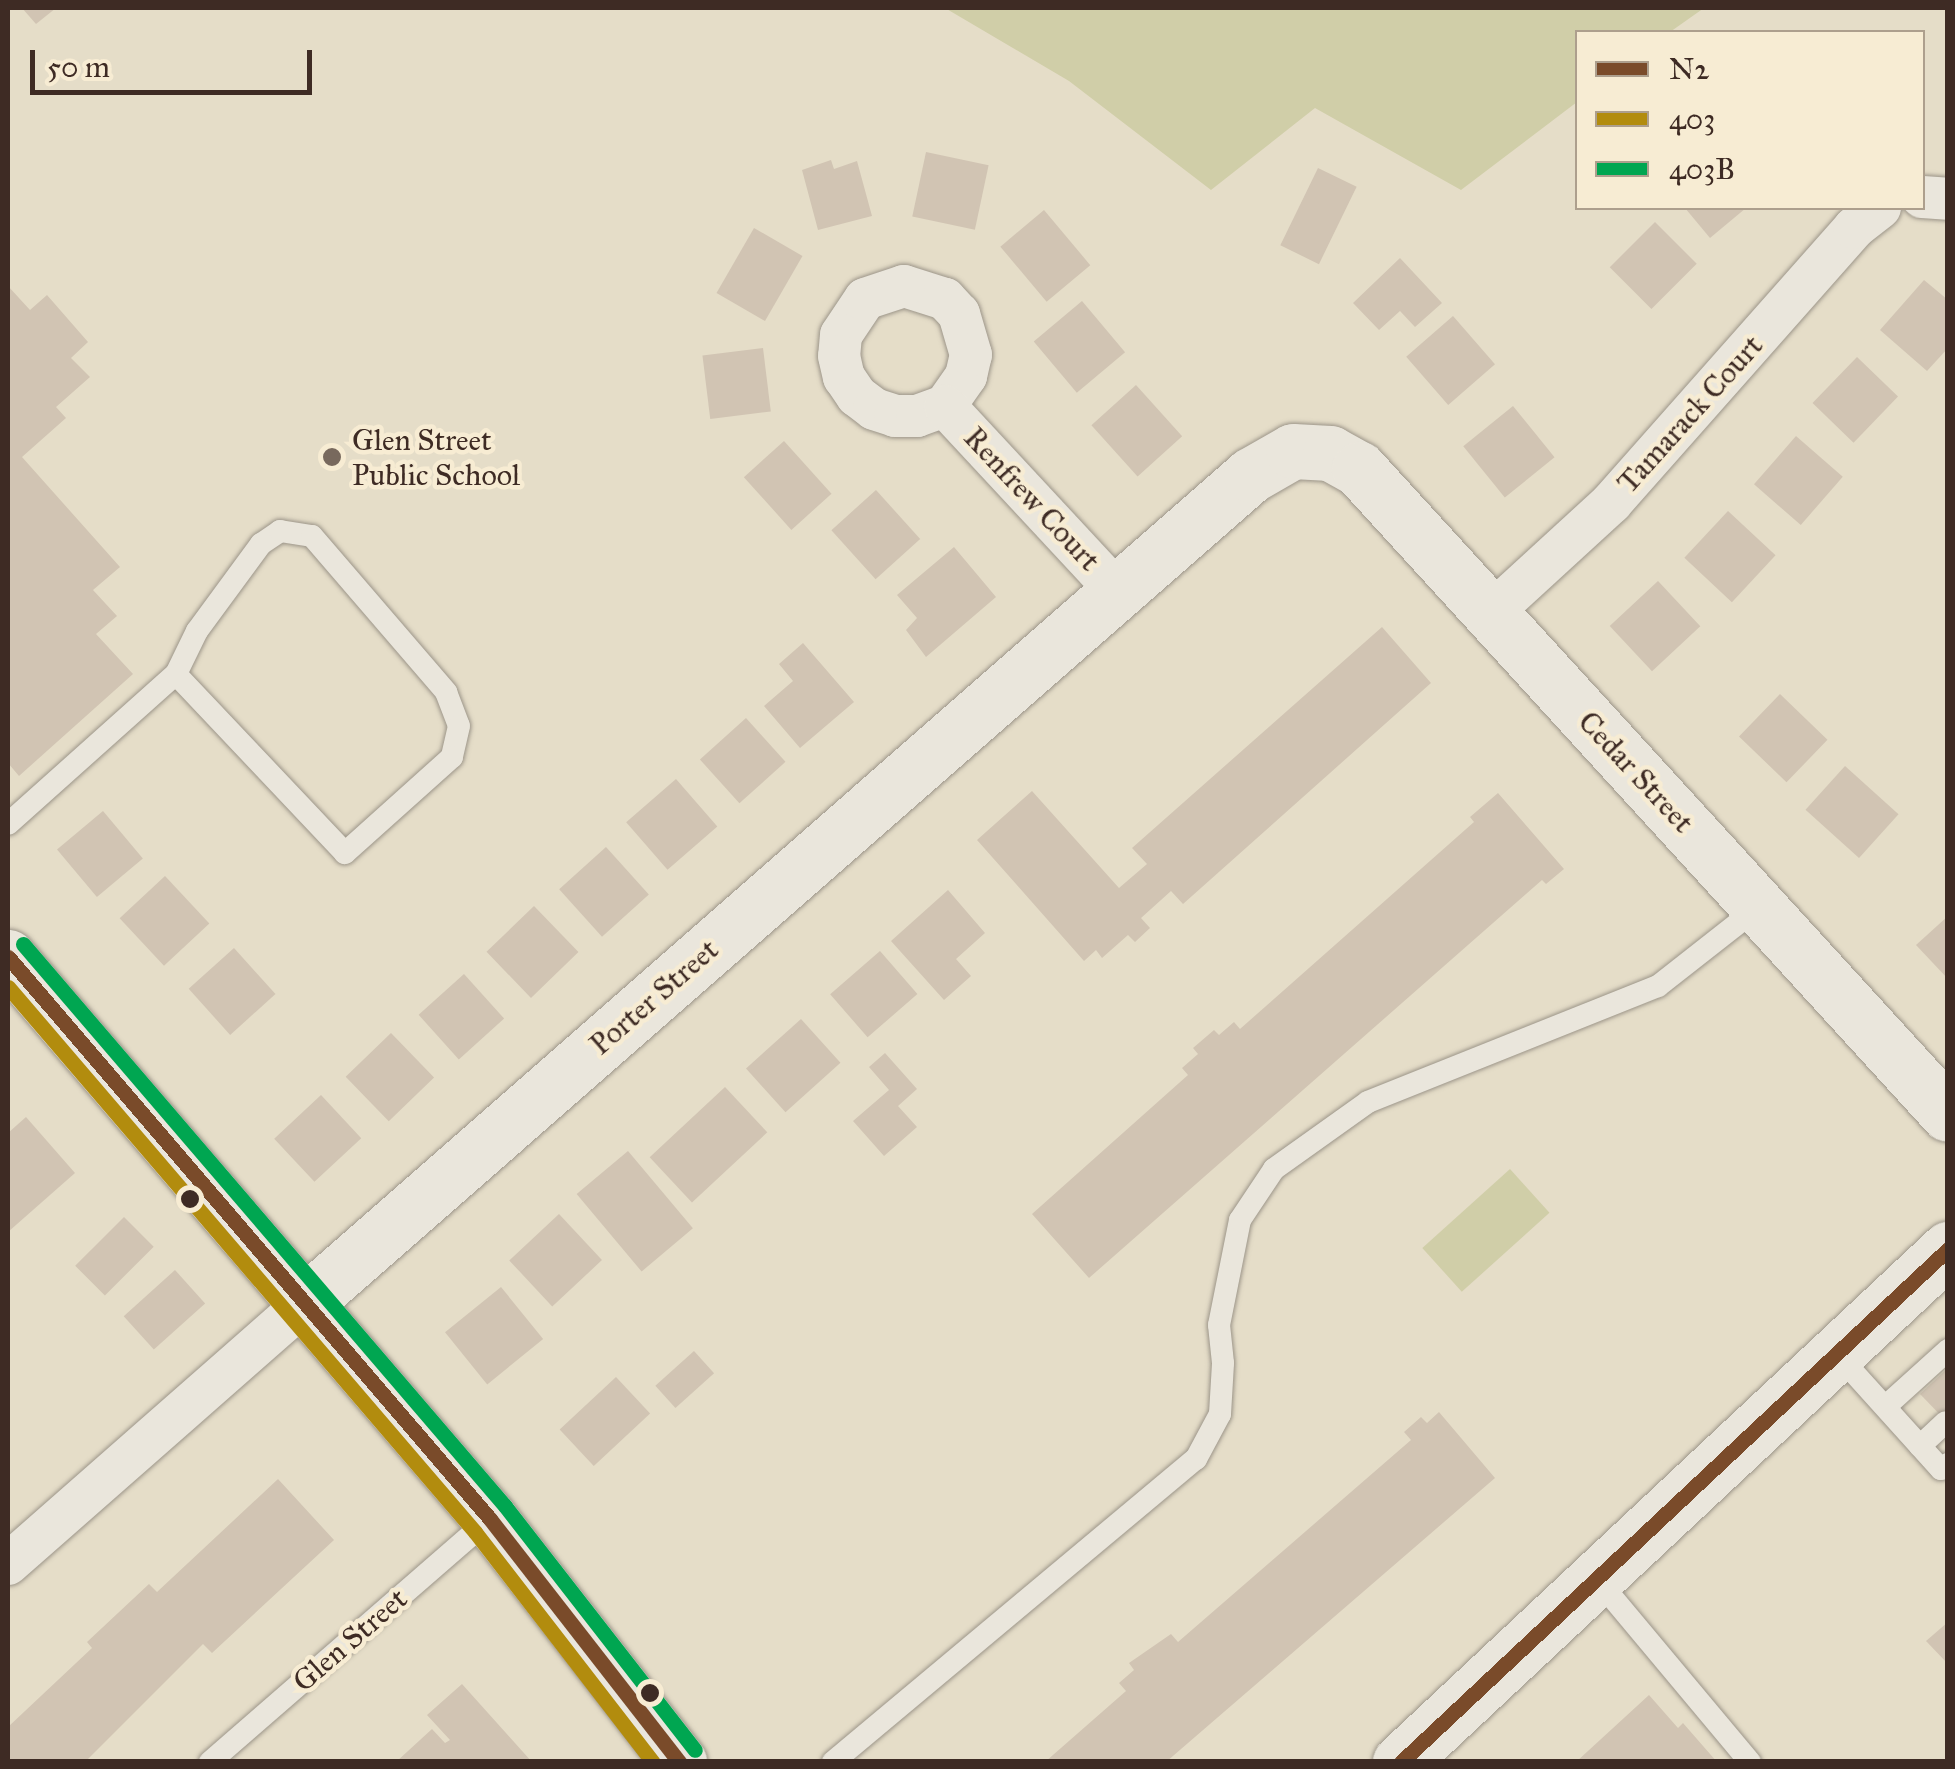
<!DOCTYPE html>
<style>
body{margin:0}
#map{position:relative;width:1955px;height:1769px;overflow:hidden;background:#e5ddc8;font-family:"IM FELL Great Primer",serif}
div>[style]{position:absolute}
.green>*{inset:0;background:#d0cea8;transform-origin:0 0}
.building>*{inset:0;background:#d1c4b3;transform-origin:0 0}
.roads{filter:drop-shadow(0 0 2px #9c9589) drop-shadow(0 0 2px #9c9589)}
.lane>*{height:22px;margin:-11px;padding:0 11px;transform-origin:11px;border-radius:11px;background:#eae6dc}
.street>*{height:42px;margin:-21px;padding:0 21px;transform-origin:21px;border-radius:21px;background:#eae6dc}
.secondary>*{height:55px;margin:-27.5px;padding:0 27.5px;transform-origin:27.5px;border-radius:27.5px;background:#eae6dc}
.bus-1>*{height:15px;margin:-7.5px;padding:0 7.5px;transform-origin:7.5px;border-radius:7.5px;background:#7a4b2a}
.bus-2>*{height:15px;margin:-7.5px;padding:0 7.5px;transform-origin:7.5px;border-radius:7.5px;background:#b28c0e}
.bus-3>*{height:15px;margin:-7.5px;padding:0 7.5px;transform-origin:7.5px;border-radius:7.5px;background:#00a651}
.dots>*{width:28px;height:28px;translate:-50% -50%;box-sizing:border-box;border:5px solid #f7ecd3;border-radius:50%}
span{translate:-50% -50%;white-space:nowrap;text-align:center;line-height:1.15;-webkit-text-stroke:9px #f7ecd3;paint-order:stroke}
.street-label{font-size:30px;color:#3e2b24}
.poi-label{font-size:30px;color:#3e2b24}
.left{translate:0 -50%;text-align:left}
.frame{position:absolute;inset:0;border:10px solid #3e2b24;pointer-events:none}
.legend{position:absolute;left:1575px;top:30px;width:350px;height:180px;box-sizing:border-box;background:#f7ecd3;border:2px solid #ad9f8d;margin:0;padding:12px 18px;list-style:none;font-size:30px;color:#3e2b24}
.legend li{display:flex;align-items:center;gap:20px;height:50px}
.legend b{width:50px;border:2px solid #ad9f8d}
.scale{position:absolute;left:30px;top:50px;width:282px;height:45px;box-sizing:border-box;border:5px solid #3e2b24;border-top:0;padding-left:12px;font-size:30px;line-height:35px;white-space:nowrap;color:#3e2b24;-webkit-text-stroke:8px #f7ecd3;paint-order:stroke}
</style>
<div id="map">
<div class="green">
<i style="clip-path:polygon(945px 8px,1704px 8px,1670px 32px,1578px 32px,1577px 102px,1461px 190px,1315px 108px,1211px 190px,1069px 81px)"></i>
<i style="left:1510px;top:1169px;width:59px;height:118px;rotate:48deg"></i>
</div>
<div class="building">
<i style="clip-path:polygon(22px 8px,56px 8px,36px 24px)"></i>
<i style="left:926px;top:152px;width:64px;height:66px;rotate:12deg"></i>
<i style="clip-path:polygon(831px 160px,834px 169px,857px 161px,872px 216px,818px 230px,802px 170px)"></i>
<i style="left:1318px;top:168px;width:43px;height:86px;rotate:26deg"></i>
<i style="clip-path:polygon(1685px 208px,1746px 208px,1710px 238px)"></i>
<i style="left:1044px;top:210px;width:72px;height:57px;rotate:50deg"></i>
<i style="left:1655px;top:222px;width:59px;height:64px;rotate:45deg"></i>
<i style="left:754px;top:228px;width:56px;height:75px;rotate:30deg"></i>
<i style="clip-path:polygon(1400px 258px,1442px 303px,1415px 327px,1400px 311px,1379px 330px,1353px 303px)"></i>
<i style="clip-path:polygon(1924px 280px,1948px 300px,1948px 348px,1927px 371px,1880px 330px)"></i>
<i style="clip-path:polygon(8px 286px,30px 310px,47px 295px,88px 342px,71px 358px,90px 377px,56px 407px,66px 418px,22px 457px,120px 567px,93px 590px,117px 616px,96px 634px,133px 674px,19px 776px,8px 763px)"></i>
<i style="left:1082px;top:301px;width:67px;height:63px;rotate:50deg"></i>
<i style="left:1453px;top:316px;width:64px;height:62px;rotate:49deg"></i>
<i style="left:763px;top:348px;width:64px;height:61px;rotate:83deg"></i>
<i style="left:1857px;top:357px;width:57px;height:64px;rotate:44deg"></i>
<i style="left:1136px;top:385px;width:69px;height:60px;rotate:48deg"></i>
<i style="left:1513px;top:406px;width:66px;height:64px;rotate:51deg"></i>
<i style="left:1796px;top:436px;width:62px;height:64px;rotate:41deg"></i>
<i style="left:784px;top:441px;width:71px;height:54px;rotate:48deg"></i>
<i style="left:876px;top:490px;width:66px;height:60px;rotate:48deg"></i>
<i style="left:1728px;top:511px;width:65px;height:64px;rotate:43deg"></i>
<i style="clip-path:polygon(954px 547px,996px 597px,926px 657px,906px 630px,917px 618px,897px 595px)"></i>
<i style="left:1658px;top:581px;width:62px;height:66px;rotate:47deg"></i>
<i style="clip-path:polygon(1382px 627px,1431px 683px,1183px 904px,1171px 891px,1141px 918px,1150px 928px,1135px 942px,1128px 935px,1102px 958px,1096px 950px,1084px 961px,977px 840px,1032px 791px,1119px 888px,1147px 864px,1132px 848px)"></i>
<i style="clip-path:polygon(803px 643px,854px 702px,800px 748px,764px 706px,793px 681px,779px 664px)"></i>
<i style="left:1780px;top:694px;width:66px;height:59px;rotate:44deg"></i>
<i style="left:746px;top:718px;width:59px;height:62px;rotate:48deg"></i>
<i style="left:1845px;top:766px;width:72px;height:59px;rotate:42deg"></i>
<i style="left:676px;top:779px;width:63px;height:66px;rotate:49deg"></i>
<i style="clip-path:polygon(1498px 793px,1564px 869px,1546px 884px,1542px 880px,1089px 1278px,1032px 1214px,1188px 1075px,1182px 1068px,1198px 1054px,1193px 1048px,1214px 1030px,1219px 1035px,1234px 1022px,1240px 1029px,1474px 822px,1470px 817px)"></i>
<i style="left:103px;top:811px;width:62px;height:60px;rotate:50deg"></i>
<i style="left:606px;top:847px;width:64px;height:63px;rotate:48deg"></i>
<i style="left:165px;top:876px;width:65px;height:62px;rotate:47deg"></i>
<i style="clip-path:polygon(948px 890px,985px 933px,956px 959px,971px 976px,944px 1000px,891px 941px)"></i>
<i style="left:534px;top:906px;width:64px;height:66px;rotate:46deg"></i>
<i style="clip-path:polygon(1948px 916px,1948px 979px,1916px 945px)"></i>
<i style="left:234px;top:948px;width:62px;height:61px;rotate:48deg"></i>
<i style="left:880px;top:951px;width:57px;height:66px;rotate:49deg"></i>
<i style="left:464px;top:974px;width:60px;height:61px;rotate:48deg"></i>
<i style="left:801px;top:1019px;width:59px;height:74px;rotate:48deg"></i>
<i style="left:391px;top:1033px;width:62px;height:63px;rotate:46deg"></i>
<i style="clip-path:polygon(885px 1053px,917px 1089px,898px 1106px,917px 1127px,884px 1156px,853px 1121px,889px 1090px,869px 1067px)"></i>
<i style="left:725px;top:1087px;width:62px;height:103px;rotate:47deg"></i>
<i style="left:321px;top:1095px;width:59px;height:64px;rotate:47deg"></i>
<i style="clip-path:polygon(26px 1117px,75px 1173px,8px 1232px,8px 1133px)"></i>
<i style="left:628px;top:1151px;width:101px;height:67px;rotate:50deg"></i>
<i style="left:559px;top:1214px;width:63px;height:68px;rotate:47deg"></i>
<i style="left:124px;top:1217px;width:42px;height:69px;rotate:45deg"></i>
<i style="left:175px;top:1270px;width:45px;height:69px;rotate:48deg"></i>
<i style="left:501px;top:1287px;width:67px;height:72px;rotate:51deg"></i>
<i style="left:694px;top:1351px;width:30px;height:52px;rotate:48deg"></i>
<i style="clip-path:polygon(1948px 1368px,1948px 1423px,1920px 1394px)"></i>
<i style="left:616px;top:1377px;width:50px;height:77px;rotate:47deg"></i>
<i style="clip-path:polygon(1439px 1412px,1495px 1478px,1166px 1762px,1045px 1762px,1126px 1691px,1119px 1683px,1134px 1670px,1129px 1663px,1171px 1634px,1178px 1642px,1411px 1440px,1404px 1432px,1421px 1417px,1427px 1423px)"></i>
<i style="clip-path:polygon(278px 1479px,334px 1540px,212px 1653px,203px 1644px,85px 1762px,8px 1762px,8px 1727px,92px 1648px,87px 1642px,149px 1584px,157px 1592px)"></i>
<i style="clip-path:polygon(1948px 1622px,1948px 1664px,1926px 1641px)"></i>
<i style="clip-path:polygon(462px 1684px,532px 1762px,396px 1762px,432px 1729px,445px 1743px,450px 1740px,427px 1715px)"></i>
<i style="clip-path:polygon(1649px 1695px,1678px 1728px,1683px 1723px,1717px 1762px,1576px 1762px)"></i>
</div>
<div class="roads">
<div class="lane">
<i style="left:8px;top:824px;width:225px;rotate:-41.8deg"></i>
<i style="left:176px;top:674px;width:48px;rotate:-64deg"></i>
<i style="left:197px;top:631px;width:108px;rotate:-53.7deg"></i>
<i style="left:261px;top:544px;width:23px;rotate:-34deg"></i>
<i style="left:280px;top:531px;width:32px;rotate:9deg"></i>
<i style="left:312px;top:536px;width:206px;rotate:49.3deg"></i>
<i style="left:446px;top:692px;width:36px;rotate:69deg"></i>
<i style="left:459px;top:726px;width:32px;rotate:103deg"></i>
<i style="left:452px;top:757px;width:144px;rotate:138.1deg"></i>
<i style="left:345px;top:853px;width:246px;rotate:-133.4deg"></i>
<i style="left:1837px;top:1354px;width:155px;rotate:47.9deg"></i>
<i style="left:1941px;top:1469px;width:9px;rotate:-36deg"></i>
<i style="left:1886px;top:1406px;width:84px;rotate:-42.1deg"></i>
<i style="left:1920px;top:1446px;width:35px;rotate:-43deg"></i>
<i style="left:1596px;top:1578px;width:240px;rotate:50.1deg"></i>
<i style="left:210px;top:1762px;width:371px;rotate:-41deg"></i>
<i style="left:833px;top:1762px;width:473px;rotate:-39.9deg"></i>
<i style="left:1196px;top:1459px;width:51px;rotate:-61.9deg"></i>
<i style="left:1220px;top:1414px;width:51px;rotate:-86.6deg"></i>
<i style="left:1223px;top:1363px;width:38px;rotate:-96deg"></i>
<i style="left:1219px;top:1325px;width:107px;rotate:-78.7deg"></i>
<i style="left:1240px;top:1220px;width:61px;rotate:-56.3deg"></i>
<i style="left:1274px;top:1169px;width:115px;rotate:-35.5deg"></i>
<i style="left:1368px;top:1102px;width:312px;rotate:-21.8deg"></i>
<i style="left:1658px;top:986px;width:130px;rotate:-38.1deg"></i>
</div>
<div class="street">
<i style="left:1922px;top:197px;width:26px;rotate:4deg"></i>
<i style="left:945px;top:406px;width:37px;rotate:-55deg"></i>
<i style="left:966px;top:376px;width:22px;rotate:-77deg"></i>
<i style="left:971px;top:355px;width:43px;rotate:-106.3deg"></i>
<i style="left:959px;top:314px;width:21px;rotate:-133deg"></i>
<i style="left:945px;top:299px;width:43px;rotate:-162.4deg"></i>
<i style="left:904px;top:286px;width:41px;rotate:161.6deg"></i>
<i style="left:865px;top:299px;width:43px;rotate:123.7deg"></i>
<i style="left:841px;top:335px;width:21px;rotate:95deg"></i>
<i style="left:839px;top:356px;width:22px;rotate:77deg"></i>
<i style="left:844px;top:377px;width:23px;rotate:56deg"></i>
<i style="left:857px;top:396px;width:21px;rotate:37deg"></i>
<i style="left:874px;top:409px;width:22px;rotate:18deg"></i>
<i style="left:895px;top:416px;width:22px"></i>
<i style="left:917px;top:416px;width:30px;rotate:-20deg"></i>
<i style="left:945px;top:406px;width:255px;rotate:47.1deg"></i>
<i style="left:1491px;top:613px;width:163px;rotate:-42.5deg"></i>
<i style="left:1611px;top:503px;width:367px;rotate:-48.5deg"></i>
<i style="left:1854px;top:228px;width:33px;rotate:-38deg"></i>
<i style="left:8px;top:1564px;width:398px;rotate:-41.3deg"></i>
</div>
<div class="secondary">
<i style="left:8px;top:957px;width:740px;rotate:49.38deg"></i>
<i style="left:490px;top:1519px;width:308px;rotate:52.1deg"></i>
<i style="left:307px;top:1301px;width:1254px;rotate:-41.19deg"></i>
<i style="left:1251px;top:475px;width:48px;rotate:-29.7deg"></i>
<i style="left:1293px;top:451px;width:37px;rotate:3deg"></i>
<i style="left:1330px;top:453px;width:33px;rotate:29deg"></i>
<i style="left:1359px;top:469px;width:873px;rotate:47.6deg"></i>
<i style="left:1400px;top:1762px;width:751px;rotate:-43.11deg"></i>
</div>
</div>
<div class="bus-1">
<i style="left:8px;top:957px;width:740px;rotate:49.38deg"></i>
<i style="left:490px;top:1519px;width:308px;rotate:52.1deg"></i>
<i style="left:1401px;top:1762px;width:750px;rotate:-43.16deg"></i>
</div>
<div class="bus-2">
<i style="left:8px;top:987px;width:718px;rotate:49.41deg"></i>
<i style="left:475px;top:1532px;width:291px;rotate:52.3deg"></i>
</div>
<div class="bus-3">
<i style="left:23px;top:944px;width:740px;rotate:49.38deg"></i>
<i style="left:505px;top:1506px;width:309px;rotate:52.1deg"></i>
</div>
<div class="dots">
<i style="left:332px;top:457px;background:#78695d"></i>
<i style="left:190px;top:1199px;background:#3e2b24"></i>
<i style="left:650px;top:1693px;background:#3e2b24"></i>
</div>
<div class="street-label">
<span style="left:1690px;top:414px;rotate:-48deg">Tamarack Court</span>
<span style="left:1032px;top:499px;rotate:47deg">Renfrew Court</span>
<span style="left:1636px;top:772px;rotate:47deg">Cedar Street</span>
<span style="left:654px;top:997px;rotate:-41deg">Porter Street</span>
<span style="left:350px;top:1640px;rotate:-41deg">Glen Street</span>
</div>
<div class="poi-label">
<span class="left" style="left:352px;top:457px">Glen Street<br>Public School</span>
</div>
<div class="frame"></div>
<ul class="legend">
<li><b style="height:12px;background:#7a4b2a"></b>N2</li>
<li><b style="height:12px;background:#b28c0e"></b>403</li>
<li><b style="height:12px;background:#00a651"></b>403B</li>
</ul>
<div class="scale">50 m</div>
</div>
